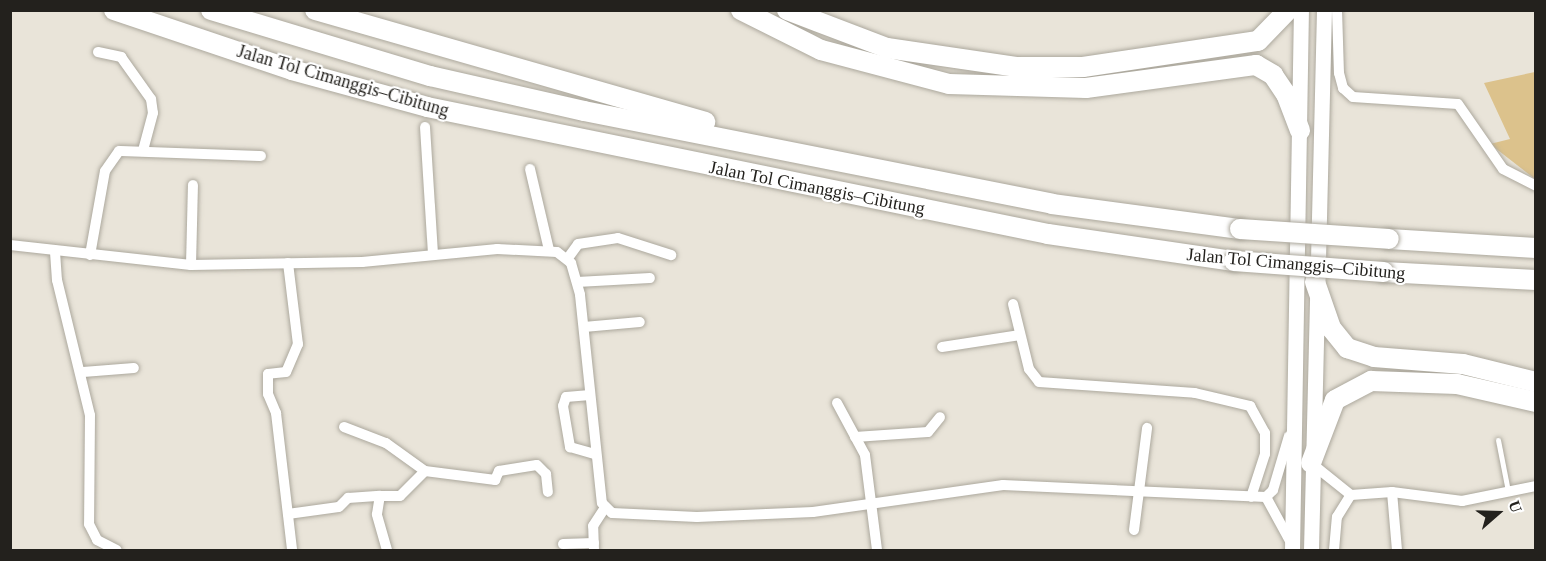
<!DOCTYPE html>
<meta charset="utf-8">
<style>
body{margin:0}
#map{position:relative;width:1546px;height:561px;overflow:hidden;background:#e9e4d9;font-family:Georgia,serif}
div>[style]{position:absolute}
.green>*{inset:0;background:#dcc28c}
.roads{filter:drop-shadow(0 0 2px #aca89d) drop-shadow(0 0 2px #aca89d)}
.service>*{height:5px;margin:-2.5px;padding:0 2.5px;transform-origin:2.5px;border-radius:2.5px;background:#fff}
.minor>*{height:10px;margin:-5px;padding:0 5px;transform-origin:5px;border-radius:5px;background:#fff}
.secondary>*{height:15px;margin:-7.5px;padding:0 7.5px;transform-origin:7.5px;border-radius:7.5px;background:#fff}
.motorway>*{height:20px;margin:-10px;padding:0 10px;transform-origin:10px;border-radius:10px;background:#fff}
.bridges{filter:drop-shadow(0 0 2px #aca89d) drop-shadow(0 0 2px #aca89d)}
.motorway-bridge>*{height:20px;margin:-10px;padding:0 10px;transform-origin:10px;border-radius:10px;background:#fff}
span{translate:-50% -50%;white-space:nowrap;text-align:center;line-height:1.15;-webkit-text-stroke:4.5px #fff;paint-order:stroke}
.street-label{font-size:18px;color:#23211d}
.frame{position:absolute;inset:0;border:12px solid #23211d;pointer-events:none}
.north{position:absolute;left:1468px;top:483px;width:60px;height:60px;-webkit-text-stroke:4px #fff;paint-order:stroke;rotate:70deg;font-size:16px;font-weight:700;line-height:24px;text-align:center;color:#23211d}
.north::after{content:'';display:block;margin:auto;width:21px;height:27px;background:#23211d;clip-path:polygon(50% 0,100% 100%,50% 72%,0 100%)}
</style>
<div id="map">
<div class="green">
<i style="clip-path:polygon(1535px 72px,1535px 179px,1490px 144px,1510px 139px,1484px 83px)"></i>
</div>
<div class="roads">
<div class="service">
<i style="left:1498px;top:440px;width:52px;rotate:78.9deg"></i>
</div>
<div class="minor">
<i style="left:1337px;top:10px;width:63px;rotate:88.2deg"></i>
<i style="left:1339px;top:73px;width:16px;rotate:75deg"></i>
<i style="left:1343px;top:88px;width:13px;rotate:42deg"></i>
<i style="left:1353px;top:97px;width:105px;rotate:3.8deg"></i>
<i style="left:1458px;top:104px;width:79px;rotate:55.3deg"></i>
<i style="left:1503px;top:169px;width:37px;rotate:27deg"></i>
<i style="left:98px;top:52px;width:24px;rotate:12deg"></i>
<i style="left:121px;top:57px;width:52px;rotate:54.5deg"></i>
<i style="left:151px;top:99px;width:14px;rotate:82deg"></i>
<i style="left:153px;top:113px;width:39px;rotate:105deg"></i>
<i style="left:425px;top:127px;width:128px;rotate:86.4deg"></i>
<i style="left:530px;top:169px;width:83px;rotate:76.8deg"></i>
<i style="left:10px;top:245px;width:182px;rotate:6.3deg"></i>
<i style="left:191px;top:265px;width:171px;rotate:-1deg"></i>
<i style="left:362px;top:262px;width:136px;rotate:-5.5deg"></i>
<i style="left:497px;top:249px;width:60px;rotate:2.9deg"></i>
<i style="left:557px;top:252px;width:18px;rotate:38deg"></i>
<i style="left:571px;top:263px;width:33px;rotate:74deg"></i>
<i style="left:580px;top:295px;width:209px;rotate:84deg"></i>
<i style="left:602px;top:503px;width:14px;rotate:45deg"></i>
<i style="left:612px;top:513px;width:85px;rotate:2.7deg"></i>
<i style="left:697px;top:517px;width:116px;rotate:-2.5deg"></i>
<i style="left:813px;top:512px;width:192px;rotate:-8.1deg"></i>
<i style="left:1003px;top:485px;width:263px;rotate:2.6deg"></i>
<i style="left:1266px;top:497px;width:10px;rotate:-45deg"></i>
<i style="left:1273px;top:490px;width:56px;rotate:-73.5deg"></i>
<i style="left:55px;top:252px;width:28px;rotate:86deg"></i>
<i style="left:57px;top:280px;width:139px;rotate:76.3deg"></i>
<i style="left:90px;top:415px;width:109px;rotate:90.5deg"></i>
<i style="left:89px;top:524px;width:18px;rotate:63deg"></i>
<i style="left:97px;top:540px;width:22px;rotate:27deg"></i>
<i style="left:90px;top:255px;width:85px;rotate:-79.9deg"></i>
<i style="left:105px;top:171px;width:24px;rotate:-55deg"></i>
<i style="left:119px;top:151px;width:142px;rotate:2deg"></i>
<i style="left:568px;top:258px;width:17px;rotate:-54deg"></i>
<i style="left:578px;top:244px;width:40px;rotate:-8.5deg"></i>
<i style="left:618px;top:238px;width:56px;rotate:17.8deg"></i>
<i style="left:288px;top:263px;width:82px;rotate:83deg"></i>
<i style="left:298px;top:344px;width:30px;rotate:113deg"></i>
<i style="left:286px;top:372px;width:18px;rotate:174deg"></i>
<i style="left:268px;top:374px;width:20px;rotate:90deg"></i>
<i style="left:268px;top:394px;width:21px;rotate:67deg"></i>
<i style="left:276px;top:413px;width:138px;rotate:83.3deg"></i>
<i style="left:191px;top:265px;width:80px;rotate:-88.6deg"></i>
<i style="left:577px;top:282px;width:73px;rotate:-3.1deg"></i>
<i style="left:1013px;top:304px;width:67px;rotate:76.2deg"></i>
<i style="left:1029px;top:369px;width:16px;rotate:52deg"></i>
<i style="left:1039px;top:382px;width:156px;rotate:4deg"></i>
<i style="left:1195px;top:393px;width:57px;rotate:13.3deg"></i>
<i style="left:1250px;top:406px;width:31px;rotate:61deg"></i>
<i style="left:1265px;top:433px;width:21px;rotate:90deg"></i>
<i style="left:1265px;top:454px;width:45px;rotate:108deg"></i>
<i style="left:584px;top:327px;width:56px;rotate:-5.1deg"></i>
<i style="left:942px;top:347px;width:79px;rotate:-8.7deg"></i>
<i style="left:83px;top:372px;width:51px;rotate:-4.5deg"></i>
<i style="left:590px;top:395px;width:24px;rotate:175deg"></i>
<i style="left:566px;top:397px;width:9px;rotate:108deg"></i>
<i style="left:563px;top:406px;width:42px;rotate:80.3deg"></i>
<i style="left:570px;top:447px;width:26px;rotate:16deg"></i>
<i style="left:837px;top:403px;width:59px;rotate:61.7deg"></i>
<i style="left:865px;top:455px;width:96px;rotate:82.8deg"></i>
<i style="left:344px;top:427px;width:45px;rotate:20.9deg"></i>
<i style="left:386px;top:443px;width:48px;rotate:35.7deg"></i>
<i style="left:855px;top:437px;width:73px;rotate:-3.9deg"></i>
<i style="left:928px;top:432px;width:19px;rotate:-51deg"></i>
<i style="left:1311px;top:463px;width:51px;rotate:38.7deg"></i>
<i style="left:1392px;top:492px;width:58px;rotate:85.1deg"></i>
<i style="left:1266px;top:497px;width:50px;rotate:61.4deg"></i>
<i style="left:288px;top:514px;width:51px;rotate:-7.8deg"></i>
<i style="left:339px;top:507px;width:13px;rotate:-45deg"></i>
<i style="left:348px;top:498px;width:32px;rotate:-4deg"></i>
<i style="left:1134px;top:530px;width:103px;rotate:-82.7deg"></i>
<i style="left:563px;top:544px;width:31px;rotate:-2deg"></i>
<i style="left:387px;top:550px;width:37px;rotate:-106deg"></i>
<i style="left:377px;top:514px;width:18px;rotate:-81deg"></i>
<i style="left:380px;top:496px;width:20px"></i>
<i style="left:400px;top:496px;width:35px;rotate:-45deg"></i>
<i style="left:425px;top:471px;width:71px;rotate:7.3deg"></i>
<i style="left:495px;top:480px;width:10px;rotate:-66deg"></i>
<i style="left:499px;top:471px;width:38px;rotate:-9deg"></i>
<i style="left:537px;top:465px;width:13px;rotate:45deg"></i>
<i style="left:546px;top:474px;width:18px;rotate:84deg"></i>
<i style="left:594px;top:550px;width:24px;rotate:-92deg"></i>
<i style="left:593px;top:526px;width:20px;rotate:-57deg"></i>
<i style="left:1334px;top:550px;width:33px;rotate:-85deg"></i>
<i style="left:1337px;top:517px;width:26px;rotate:-58deg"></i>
<i style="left:1351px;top:495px;width:41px;rotate:-4.2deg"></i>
<i style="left:1392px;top:492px;width:71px;rotate:7.3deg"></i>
<i style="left:1462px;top:501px;width:76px;rotate:-11.5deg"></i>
</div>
<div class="secondary">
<i style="left:1292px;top:550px;width:540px;rotate:-89.05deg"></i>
<i style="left:1311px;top:550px;width:540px;rotate:-88.62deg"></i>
</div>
<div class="motorway">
<i style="left:114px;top:10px;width:188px;rotate:18.6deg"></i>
<i style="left:292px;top:70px;width:140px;rotate:15.3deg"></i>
<i style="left:427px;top:107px;width:634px;rotate:11.56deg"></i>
<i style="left:1048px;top:234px;width:188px;rotate:8.3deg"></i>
<i style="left:211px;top:10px;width:229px;rotate:16.8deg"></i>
<i style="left:430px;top:76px;width:158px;rotate:12.8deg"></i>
<i style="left:584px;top:111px;width:477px;rotate:11.2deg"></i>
<i style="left:1052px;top:204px;width:190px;rotate:7.6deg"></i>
<i style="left:315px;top:10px;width:406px;rotate:16deg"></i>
<i style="left:741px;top:10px;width:89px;rotate:26.6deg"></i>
<i style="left:821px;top:50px;width:132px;rotate:14.9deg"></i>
<i style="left:949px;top:84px;width:137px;rotate:1.7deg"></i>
<i style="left:1086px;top:88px;width:172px;rotate:-7.7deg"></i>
<i style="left:1256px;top:65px;width:20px;rotate:30deg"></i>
<i style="left:1273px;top:75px;width:23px;rotate:56deg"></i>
<i style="left:1286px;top:94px;width:39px;rotate:69deg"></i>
<i style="left:787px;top:10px;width:107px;rotate:20.8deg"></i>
<i style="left:887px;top:48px;width:132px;rotate:8.3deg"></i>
<i style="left:1018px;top:67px;width:65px"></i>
<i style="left:1083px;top:67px;width:177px;rotate:-8.5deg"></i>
<i style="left:1258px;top:41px;width:43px;rotate:-45.9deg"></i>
<i style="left:1389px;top:239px;width:147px;rotate:3.5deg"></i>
<i style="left:1384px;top:272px;width:152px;rotate:3deg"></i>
<i style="left:1315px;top:282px;width:49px;rotate:70.8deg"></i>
<i style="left:1331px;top:328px;width:26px;rotate:51deg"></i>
<i style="left:1347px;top:348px;width:28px;rotate:18deg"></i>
<i style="left:1374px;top:357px;width:89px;rotate:4.5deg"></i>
<i style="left:1463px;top:364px;width:75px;rotate:13.9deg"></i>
<i style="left:1311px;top:463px;width:67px;rotate:-69.1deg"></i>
<i style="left:1335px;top:400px;width:41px;rotate:-27.8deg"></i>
<i style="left:1371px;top:381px;width:86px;rotate:2deg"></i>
<i style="left:1457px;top:384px;width:81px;rotate:12.8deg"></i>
</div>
</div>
<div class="bridges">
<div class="motorway-bridge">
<i style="left:1240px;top:229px;width:149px;rotate:3.8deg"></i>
<i style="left:1234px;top:261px;width:150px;rotate:4.2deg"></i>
</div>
</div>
<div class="street-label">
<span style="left:343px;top:81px;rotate:16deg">Jalan Tol Cimanggis–Cibitung</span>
<span style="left:817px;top:188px;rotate:11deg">Jalan Tol Cimanggis–Cibitung</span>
<span style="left:1296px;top:264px;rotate:5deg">Jalan Tol Cimanggis–Cibitung</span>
</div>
<div class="frame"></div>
<div class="north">U</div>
</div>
